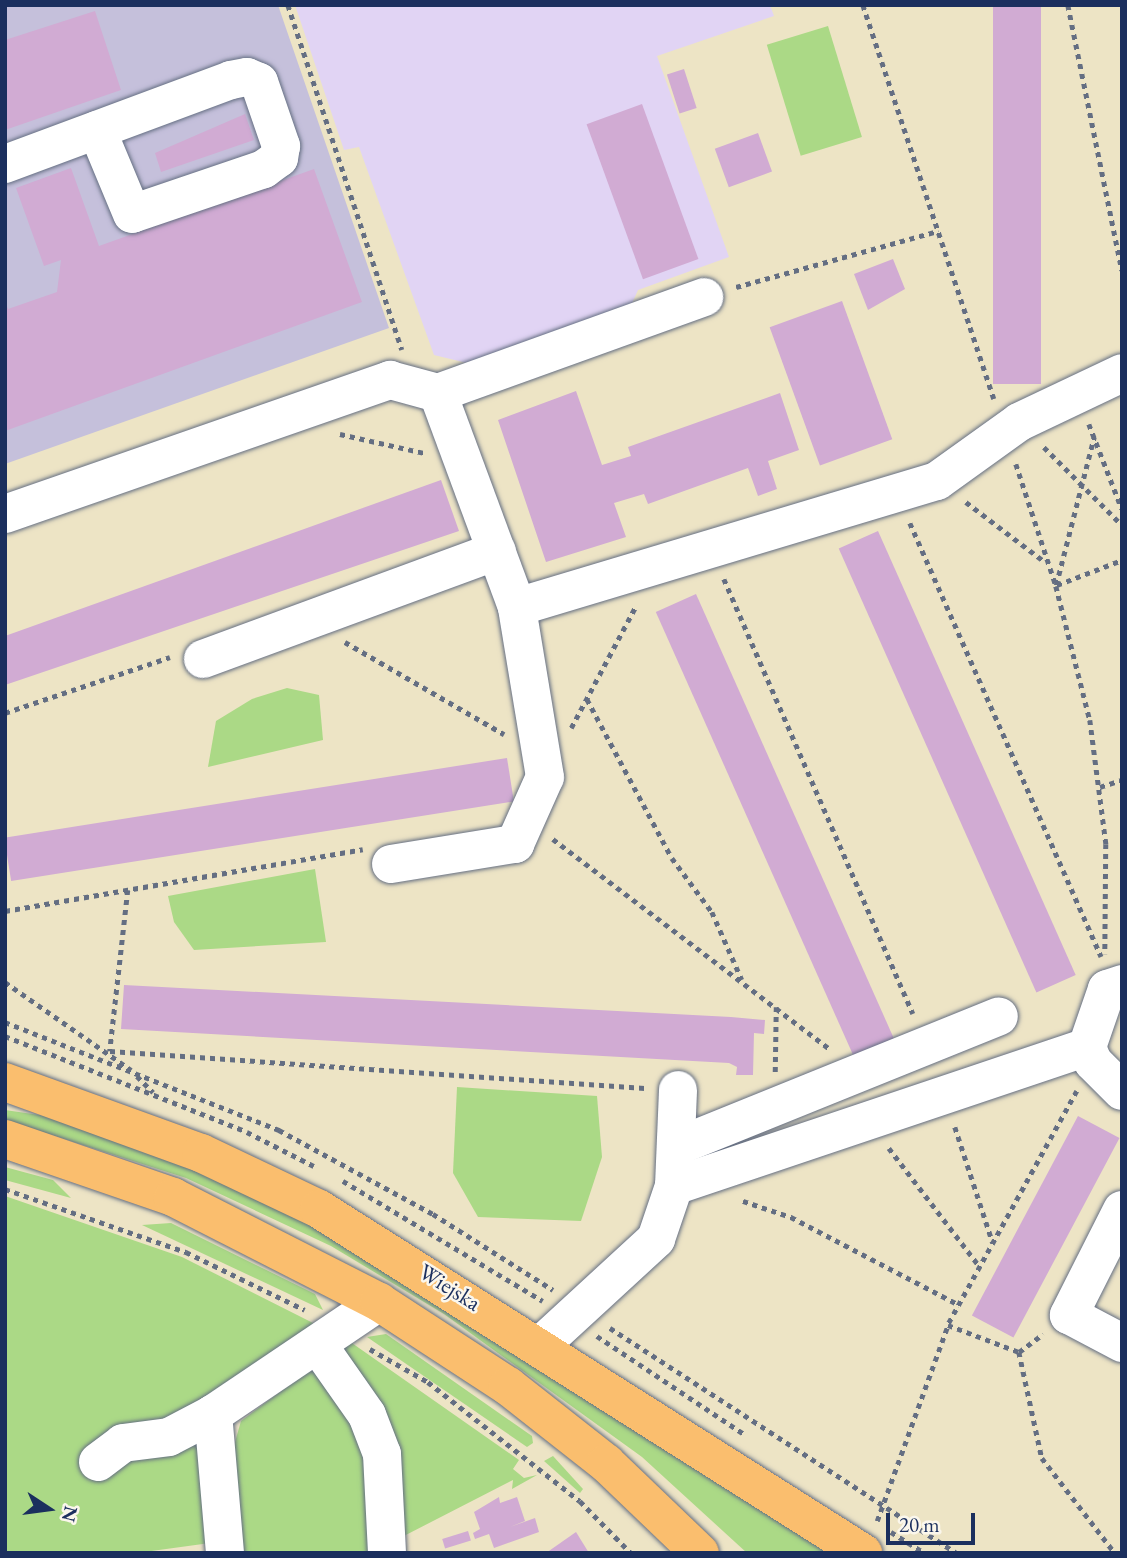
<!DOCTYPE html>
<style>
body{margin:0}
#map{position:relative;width:1127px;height:1558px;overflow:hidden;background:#ede4c5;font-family:"EB Garamond",serif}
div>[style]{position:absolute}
.built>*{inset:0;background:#e1d4f4}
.industrial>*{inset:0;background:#c5c0db}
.green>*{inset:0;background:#abd986;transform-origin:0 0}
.building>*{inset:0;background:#d1abd3;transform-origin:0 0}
.path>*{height:4.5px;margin-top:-2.25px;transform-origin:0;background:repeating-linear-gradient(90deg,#646e82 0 5px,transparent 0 10px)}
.roads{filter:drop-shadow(0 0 2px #646e82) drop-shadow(0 0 2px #646e82)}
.minor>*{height:38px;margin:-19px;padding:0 19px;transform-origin:19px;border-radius:19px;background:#fff}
.major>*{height:38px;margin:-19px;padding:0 19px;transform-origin:19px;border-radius:19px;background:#fabe6e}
span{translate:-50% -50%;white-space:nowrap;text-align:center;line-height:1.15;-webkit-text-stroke:5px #fbf7ec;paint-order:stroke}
.street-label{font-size:23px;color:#1b2f5e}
.frame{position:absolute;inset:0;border:7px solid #1b2f5e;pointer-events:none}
.north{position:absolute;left:14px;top:1474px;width:70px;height:70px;-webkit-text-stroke:5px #fbf7ec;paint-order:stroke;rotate:103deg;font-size:19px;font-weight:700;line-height:28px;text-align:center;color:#1b2f5e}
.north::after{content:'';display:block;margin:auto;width:24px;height:32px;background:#1b2f5e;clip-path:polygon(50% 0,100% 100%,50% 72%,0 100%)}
.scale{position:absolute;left:886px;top:1513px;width:89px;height:32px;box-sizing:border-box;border:4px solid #1b2f5e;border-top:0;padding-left:9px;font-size:21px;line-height:24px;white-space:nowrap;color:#1b2f5e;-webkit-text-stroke:5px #fbf7ec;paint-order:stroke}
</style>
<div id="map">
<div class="built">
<i style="clip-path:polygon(295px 5px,770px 5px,774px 16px,657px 56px,729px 257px,638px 290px,629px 310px,467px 363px,434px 355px,359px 147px,344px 150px)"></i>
</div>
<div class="industrial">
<i style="clip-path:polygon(5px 5px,278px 5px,389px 328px,5px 464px)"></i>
</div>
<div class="green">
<i style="left:828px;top:26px;width:116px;height:64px;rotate:73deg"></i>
<i style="clip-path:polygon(287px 688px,319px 695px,323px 740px,208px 767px,216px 721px,252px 699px)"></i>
<i style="clip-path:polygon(315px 869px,326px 942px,194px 950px,174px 922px,168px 896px)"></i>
<i style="clip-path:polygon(457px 1087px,597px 1096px,602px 1157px,581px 1221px,478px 1217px,453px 1173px)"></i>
<i style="clip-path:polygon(5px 1110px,67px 1119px,153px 1149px,282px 1208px,832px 1553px,747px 1553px,642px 1457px,444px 1314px,331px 1246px,186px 1178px,5px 1120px)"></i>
<i style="clip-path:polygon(5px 1167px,53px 1180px,71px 1198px,5px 1180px)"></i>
<i style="clip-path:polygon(5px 1196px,182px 1257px,317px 1325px,198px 1404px,210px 1543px,137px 1553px,5px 1553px)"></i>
<i style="clip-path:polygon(171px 1223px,315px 1294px,323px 1310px,142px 1225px)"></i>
<i style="clip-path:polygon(386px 1334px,532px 1436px,533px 1443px,527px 1447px,367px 1337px)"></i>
<i style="clip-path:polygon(349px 1341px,519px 1460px,513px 1469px,524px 1478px,537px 1475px,512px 1489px,513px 1480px,398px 1539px,341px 1346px)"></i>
<i style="clip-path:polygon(319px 1363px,358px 1414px,380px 1553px,238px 1553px,233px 1449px,241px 1421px)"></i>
<i style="clip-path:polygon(553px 1456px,583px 1489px,580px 1493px,544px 1461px)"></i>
</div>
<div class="building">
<i style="left:993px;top:5px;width:48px;height:379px"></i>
<i style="clip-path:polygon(95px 11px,121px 90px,5px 130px,5px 40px)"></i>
<i style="left:684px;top:69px;width:41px;height:18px;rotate:72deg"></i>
<i style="left:642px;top:104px;width:165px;height:59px;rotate:70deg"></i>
<i style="clip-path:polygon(245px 114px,254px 140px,161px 172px,155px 153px)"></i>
<i style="left:758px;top:133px;width:41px;height:46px;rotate:70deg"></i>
<i style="clip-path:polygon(71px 168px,99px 246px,314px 169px,362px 302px,5px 431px,5px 301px,8px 309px,57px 292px,61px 260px,44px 266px,16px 188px)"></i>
<i style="clip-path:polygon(893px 259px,905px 289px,868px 310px,854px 274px)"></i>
<i style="left:842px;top:301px;width:147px;height:77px;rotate:70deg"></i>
<i style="clip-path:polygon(576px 391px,602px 465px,631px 456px,628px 447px,780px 393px,799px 450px,768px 461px,777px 489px,758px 496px,748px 468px,648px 504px,644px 494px,614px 503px,626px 537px,546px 562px,498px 420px)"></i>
<i style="clip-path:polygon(441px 480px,459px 531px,5px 685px,5px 636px)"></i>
<i style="left:878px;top:531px;width:486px;height:43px;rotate:66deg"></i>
<i style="left:696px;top:594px;width:487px;height:44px;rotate:66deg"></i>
<i style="left:507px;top:758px;width:44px;height:509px;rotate:81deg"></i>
<i style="clip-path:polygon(124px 985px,731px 1017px,765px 1020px,764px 1034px,754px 1033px,753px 1075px,736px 1075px,737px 1067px,729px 1063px,121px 1029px)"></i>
<i style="left:1078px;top:1116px;width:47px;height:226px;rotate:28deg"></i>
<i style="clip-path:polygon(499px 1497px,500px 1503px,517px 1497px,525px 1521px,510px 1527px,535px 1518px,539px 1532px,494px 1548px,489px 1534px,475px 1539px,473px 1533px,480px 1529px,474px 1512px)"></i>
<i style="left:468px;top:1531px;width:10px;height:27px;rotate:73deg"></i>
<i style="clip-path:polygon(576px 1532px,589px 1553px,546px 1553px)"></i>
</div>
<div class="path">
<i style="left:288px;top:5px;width:363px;rotate:71.7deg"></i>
<i style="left:863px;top:5px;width:415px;rotate:71.6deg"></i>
<i style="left:1068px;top:5px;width:271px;rotate:78.5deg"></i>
<i style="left:736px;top:287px;width:210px;rotate:-15.5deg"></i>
<i style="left:1089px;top:424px;width:91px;rotate:68.8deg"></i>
<i style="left:340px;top:434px;width:86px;rotate:12.7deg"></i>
<i style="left:1044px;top:447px;width:110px;rotate:45deg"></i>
<i style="left:1016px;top:464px;width:128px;rotate:71.8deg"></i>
<i style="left:1056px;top:586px;width:138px;rotate:75.8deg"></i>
<i style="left:1090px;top:720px;width:125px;rotate:82.6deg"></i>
<i style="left:1106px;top:844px;width:110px;rotate:90.5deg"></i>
<i style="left:966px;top:502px;width:99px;rotate:37.2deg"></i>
<i style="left:910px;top:523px;width:474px;rotate:66.2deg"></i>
<i style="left:724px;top:579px;width:474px;rotate:66.5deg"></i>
<i style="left:1056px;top:585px;width:153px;rotate:-75.6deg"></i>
<i style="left:1057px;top:585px;width:70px;rotate:-21deg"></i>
<i style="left:345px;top:642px;width:184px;rotate:30.1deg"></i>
<i style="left:587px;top:699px;width:180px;rotate:61.9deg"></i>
<i style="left:672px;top:858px;width:67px;rotate:53.5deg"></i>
<i style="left:712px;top:912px;width:74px;rotate:66.2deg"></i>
<i style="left:5px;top:713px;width:174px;rotate:-18.7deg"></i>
<i style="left:571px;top:728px;width:138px;rotate:-62deg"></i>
<i style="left:1100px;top:787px;width:23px;rotate:-18deg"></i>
<i style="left:553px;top:839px;width:348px;rotate:37.2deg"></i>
<i style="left:128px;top:890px;width:162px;rotate:96.4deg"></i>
<i style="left:110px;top:1051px;width:536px;rotate:3.96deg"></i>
<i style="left:5px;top:911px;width:363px;rotate:-9.8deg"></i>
<i style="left:5px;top:982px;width:154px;rotate:34.9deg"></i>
<i style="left:5px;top:1022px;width:295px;rotate:21.5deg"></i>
<i style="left:279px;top:1130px;width:175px;rotate:28.6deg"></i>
<i style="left:433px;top:1214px;width:142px;rotate:32.3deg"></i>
<i style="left:5px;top:1036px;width:260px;rotate:21.6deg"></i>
<i style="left:247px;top:1132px;width:75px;rotate:26.9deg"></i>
<i style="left:775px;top:1072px;width:65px;rotate:-89.1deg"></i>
<i style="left:137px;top:1076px;width:23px;rotate:45deg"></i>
<i style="left:1077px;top:1091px;width:267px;rotate:118.9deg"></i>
<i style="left:948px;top:1325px;width:76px;rotate:20.8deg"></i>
<i style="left:1019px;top:1352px;width:108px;rotate:77.8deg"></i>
<i style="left:1042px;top:1458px;width:120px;rotate:52.5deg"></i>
<i style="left:955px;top:1127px;width:122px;rotate:71.9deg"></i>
<i style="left:889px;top:1148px;width:150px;rotate:52.6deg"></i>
<i style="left:343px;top:1181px;width:233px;rotate:31deg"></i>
<i style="left:5px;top:1189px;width:192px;rotate:19.2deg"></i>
<i style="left:186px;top:1252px;width:132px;rotate:26deg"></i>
<i style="left:743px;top:1201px;width:51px;rotate:18.4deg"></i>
<i style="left:791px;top:1217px;width:190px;rotate:27.6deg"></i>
<i style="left:610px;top:1328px;width:413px;rotate:33deg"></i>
<i style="left:597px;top:1336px;width:177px;rotate:33.7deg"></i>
<i style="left:370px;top:1349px;width:67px;rotate:29.6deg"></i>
<i style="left:428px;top:1382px;width:193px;rotate:38.1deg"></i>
<i style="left:580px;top:1501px;width:73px;rotate:45.6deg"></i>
<i style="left:1019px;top:1352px;width:30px;rotate:-37deg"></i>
<i style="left:877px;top:1521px;width:208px;rotate:-70.1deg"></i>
<i style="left:891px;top:1532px;width:40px;rotate:32deg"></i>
</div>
<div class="roads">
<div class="minor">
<i style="left:5px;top:164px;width:241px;rotate:-20.4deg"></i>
<i style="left:231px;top:80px;width:16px;rotate:-11deg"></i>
<i style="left:247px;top:77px;width:13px;rotate:23deg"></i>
<i style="left:259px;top:82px;width:68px;rotate:71deg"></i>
<i style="left:281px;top:146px;width:12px;rotate:99deg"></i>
<i style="left:279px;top:158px;width:19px;rotate:144deg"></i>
<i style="left:264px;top:169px;width:139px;rotate:161.2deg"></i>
<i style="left:132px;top:214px;width:91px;rotate:-112.6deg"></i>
<i style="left:5px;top:514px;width:408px;rotate:-19.2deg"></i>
<i style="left:390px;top:380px;width:50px;rotate:15.2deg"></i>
<i style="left:438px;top:393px;width:283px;rotate:-19.8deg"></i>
<i style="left:517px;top:607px;width:438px;rotate:-16.7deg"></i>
<i style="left:937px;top:481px;width:101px;rotate:-35.7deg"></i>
<i style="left:1019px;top:422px;width:114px;rotate:-25.4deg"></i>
<i style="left:203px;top:659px;width:313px;rotate:-20.2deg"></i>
<i style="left:391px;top:864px;width:126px;rotate:-9.2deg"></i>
<i style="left:515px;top:844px;width:73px;rotate:-65.9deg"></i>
<i style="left:545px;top:777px;width:172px;rotate:-99.4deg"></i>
<i style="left:517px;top:607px;width:228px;rotate:-110.3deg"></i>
<i style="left:1087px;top:1047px;width:61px;rotate:-71deg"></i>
<i style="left:1107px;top:989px;width:16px;rotate:-18deg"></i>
<i style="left:678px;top:1146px;width:346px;rotate:-22deg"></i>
<i style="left:674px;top:1186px;width:436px;rotate:-18.6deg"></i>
<i style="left:1087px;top:1047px;width:16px;rotate:68deg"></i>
<i style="left:1093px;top:1062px;width:41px;rotate:45deg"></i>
<i style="left:1122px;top:1210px;width:118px;rotate:116.8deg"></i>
<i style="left:1069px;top:1315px;width:60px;rotate:27.8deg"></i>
<i style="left:542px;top:1344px;width:155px;rotate:-42.6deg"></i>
<i style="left:656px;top:1239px;width:56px;rotate:-71.2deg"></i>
<i style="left:674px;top:1186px;width:96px;rotate:-87.6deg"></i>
<i style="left:318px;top:1345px;width:85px;rotate:55deg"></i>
<i style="left:367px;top:1415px;width:42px;rotate:69deg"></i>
<i style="left:382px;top:1454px;width:99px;rotate:87.1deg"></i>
<i style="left:98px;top:1462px;width:31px;rotate:-37deg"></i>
<i style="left:123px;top:1443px;width:46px;rotate:-7.4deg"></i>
<i style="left:169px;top:1437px;width:50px;rotate:-27.6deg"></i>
<i style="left:225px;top:1553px;width:140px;rotate:-94.9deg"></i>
<i style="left:213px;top:1414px;width:200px;rotate:-34deg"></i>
</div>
<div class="major">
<i style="left:5px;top:1082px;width:208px;rotate:19.9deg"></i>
<i style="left:201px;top:1153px;width:131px;rotate:25.4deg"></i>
<i style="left:319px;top:1209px;width:644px;rotate:32.31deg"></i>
<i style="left:5px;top:1139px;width:178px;rotate:19deg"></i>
<i style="left:173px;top:1197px;width:231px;rotate:27deg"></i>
<i style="left:379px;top:1302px;width:154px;rotate:33.1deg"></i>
<i style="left:508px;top:1386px;width:125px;rotate:38.2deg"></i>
<i style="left:606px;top:1463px;width:130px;rotate:43.8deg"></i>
</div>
</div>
<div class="street-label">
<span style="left:450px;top:1287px;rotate:32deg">Wiejska</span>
</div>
<div class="frame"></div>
<div class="north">N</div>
<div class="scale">20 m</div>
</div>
